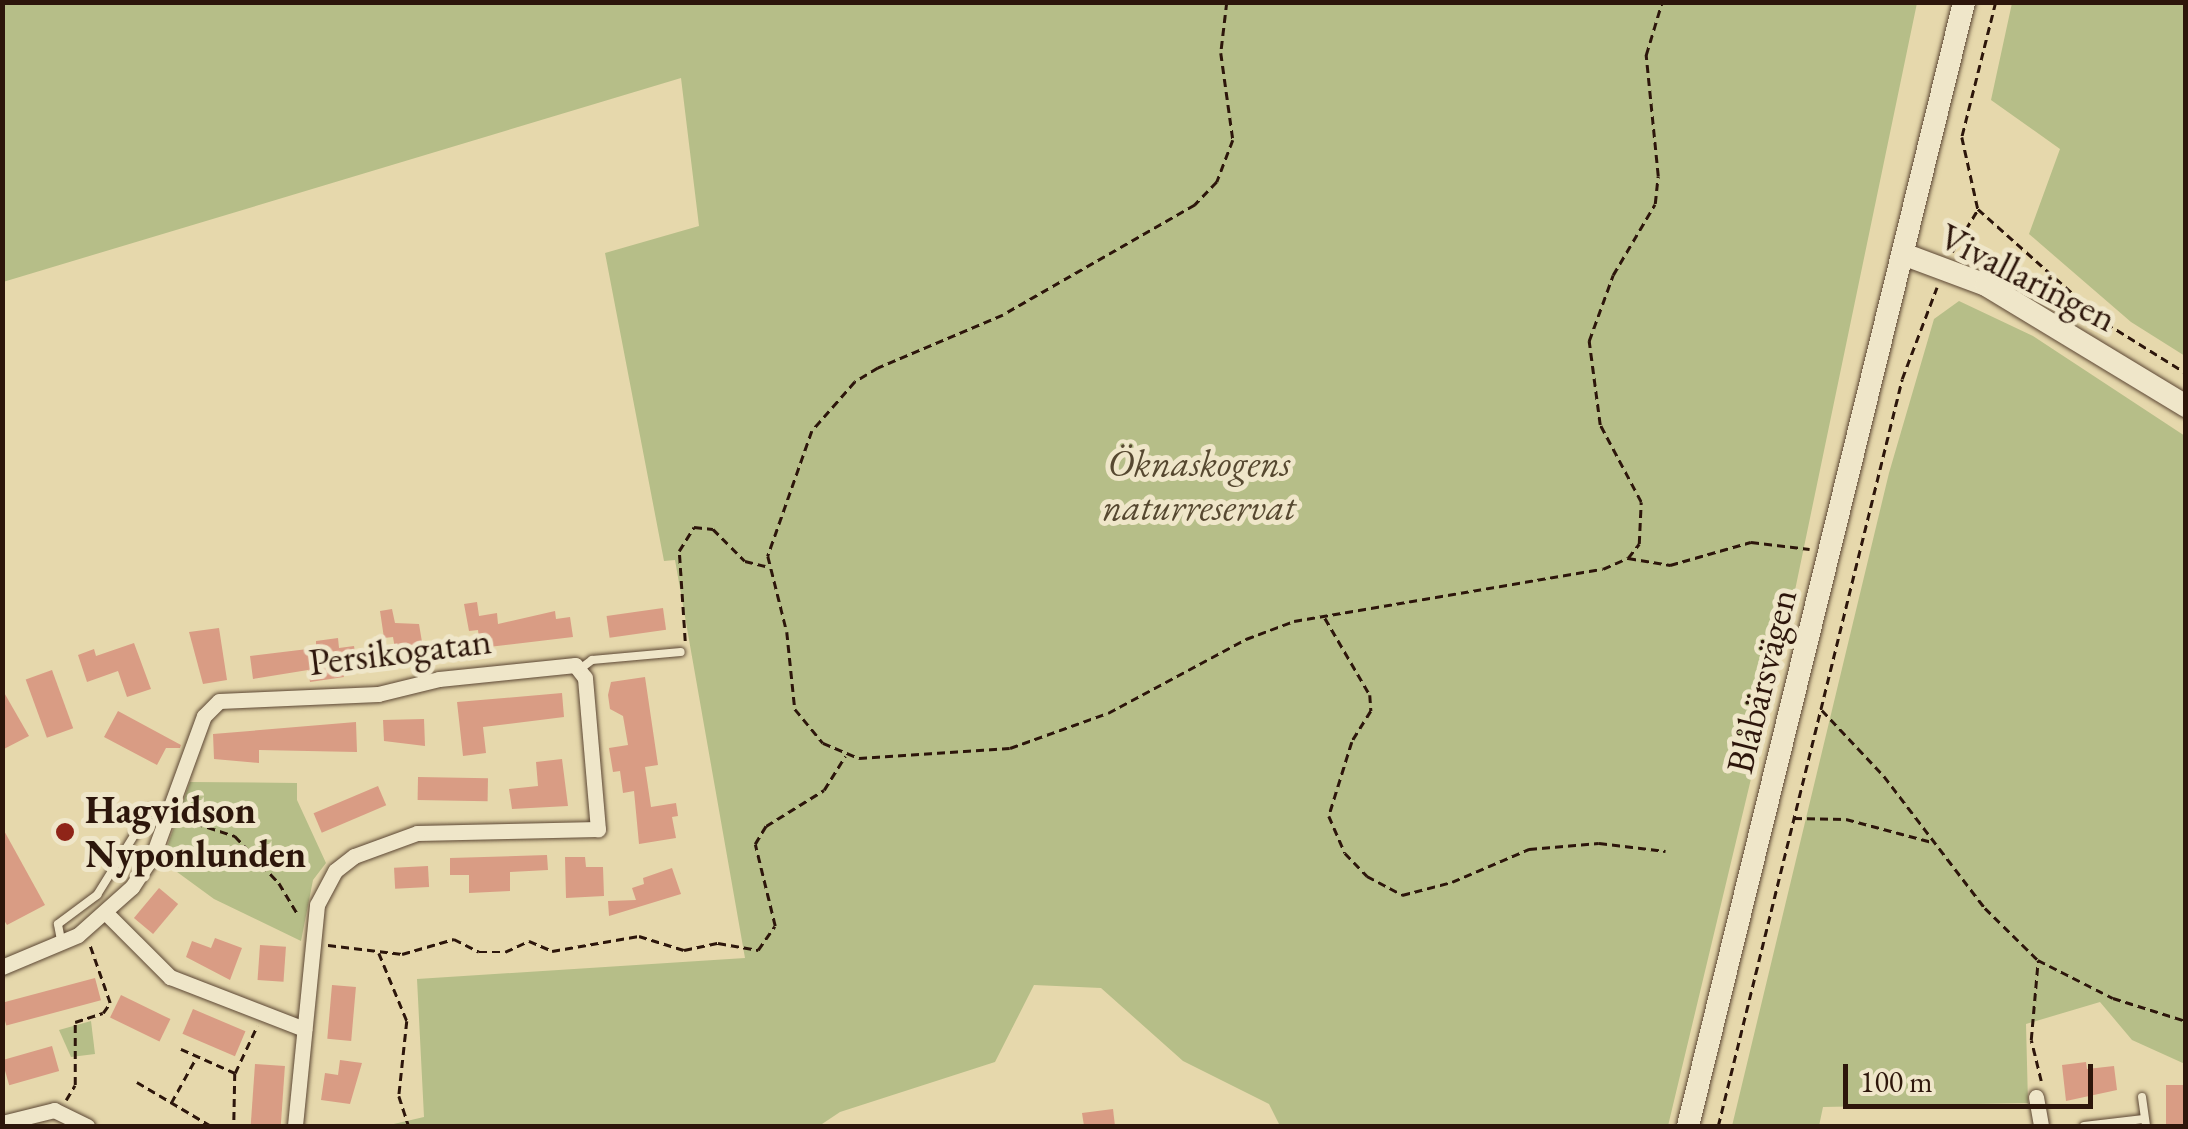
<!DOCTYPE html>
<meta charset="utf-8">
<style>
body{margin:0}
#map{position:relative;width:2188px;height:1129px;overflow:hidden;background:#e6d8ac;font-family:"EB Garamond",serif}
div>[style]{position:absolute}
.green>*{inset:0;background:#b6be88}
.building>*{inset:0;background:#d99c84;transform-origin:0 0}
.path>*{height:2.5px;margin-top:-1.25px;transform-origin:0;background:repeating-linear-gradient(90deg,#2d160b 0 8px,transparent 0 13px)}
.roads{filter:drop-shadow(0 0 2px #5b4633) drop-shadow(0 0 2px #5b4633)}
.lane>*{height:8px;margin:-4px;padding:0 4px;transform-origin:4px;border-radius:4px;background:#efe6c9}
.street>*{height:15px;margin:-7.5px;padding:0 7.5px;transform-origin:7.5px;border-radius:7.5px;background:#efe6c9}
.secondary>*{height:22px;margin:-11px;padding:0 11px;transform-origin:11px;border-radius:11px;background:#efe6c9}
.dots>*{width:28px;height:28px;translate:-50% -50%;box-sizing:border-box;border:5px solid #efe6c9;border-radius:50%}
span{translate:-50% -50%;white-space:nowrap;text-align:center;line-height:1.15;-webkit-text-stroke:10px #efe6c9;paint-order:stroke}
.street-label{font-size:38px;color:#2d160b}
.park-label{font-size:38px;color:#564830;font-style:italic}
.poi-label{font-size:38px;color:#2d160b;font-weight:700}
.left{translate:0 -50%;text-align:left}
.frame{position:absolute;inset:0;border:5px solid #2d160b;pointer-events:none}
.scale{position:absolute;left:1843px;top:1064px;width:250px;height:45px;box-sizing:border-box;border:5px solid #2d160b;border-top:0;padding-left:12px;font-size:30px;line-height:35px;white-space:nowrap;color:#2d160b;-webkit-text-stroke:8px #efe6c9;paint-order:stroke}
</style>
<div id="map">
<div class="green">
<i style="clip-path:polygon(3px 2px,1917px 3px,1788px 624px,1668px 1126px,1280px 1126px,1269px 1104px,1183px 1061px,1101px 988px,1034px 985px,995px 1062px,840px 1112px,819px 1126px,385px 1126px,424px 1117px,417px 979px,745px 958px,675px 560px,664px 561px,605px 253px,699px 226px,681px 78px,3px 282px)"></i>
<i style="clip-path:polygon(2012px 3px,2185px 5px,2185px 356px,2131px 322px,2029px 234px,2060px 149px,1991px 100px)"></i>
<i style="clip-path:polygon(1959px 301px,2033px 336px,2185px 436px,2185px 1064px,2132px 1040px,2100px 1002px,2026px 1024px,2028px 1103px,1823px 1107px,1819px 1126px,1732px 1126px,1889px 473px,1934px 319px)"></i>
<i style="clip-path:polygon(190px 782px,297px 783px,297px 800px,326px 863px,313px 880px,301px 941px,214px 899px,162px 861px)"></i>
<i style="clip-path:polygon(91px 1021px,95px 1054px,71px 1057px,59px 1030px)"></i>
</div>
<div class="building">
<i style="clip-path:polygon(477px 602px,479px 616px,497px 613px,498px 624px,555px 611px,556px 619px,570px 617px,573px 637px,480px 648px,478px 630px,469px 631px,464px 604px)"></i>
<i style="left:663px;top:608px;width:22px;height:57px;rotate:82deg"></i>
<i style="clip-path:polygon(392px 609px,395px 623px,419px 624px,423px 648px,417px 652px,396px 655px,393px 637px,384px 638px,380px 611px)"></i>
<i style="clip-path:polygon(219px 628px,227px 680px,203px 684px,189px 632px)"></i>
<i style="clip-path:polygon(338px 638px,339px 648px,354px 646px,357px 664px,342px 666px,344px 677px,310px 682px,308px 670px,253px 679px,250px 656px,316px 648px,316px 641px)"></i>
<i style="clip-path:polygon(134px 643px,151px 689px,127px 697px,118px 671px,87px 682px,78px 655px,94px 649px,96px 656px)"></i>
<i style="left:52px;top:670px;width:62px;height:28px;rotate:70deg"></i>
<i style="clip-path:polygon(645px 677px,658px 765px,645px 767px,651px 807px,676px 803px,678px 816px,672px 817px,676px 838px,639px 844px,634px 791px,623px 793px,620px 771px,613px 772px,609px 748px,628px 745px,623px 716px,610px 709px,608px 695px,611px 682px)"></i>
<i style="clip-path:polygon(2px 689px,29px 736px,2px 750px)"></i>
<i style="clip-path:polygon(562px 693px,564px 717px,483px 727px,486px 753px,463px 756px,457px 702px)"></i>
<i style="clip-path:polygon(118px 711px,181px 745px,180px 748px,166px 748px,157px 765px,104px 737px)"></i>
<i style="clip-path:polygon(424px 719px,425px 746px,384px 741px,383px 720px)"></i>
<i style="clip-path:polygon(356px 722px,357px 752px,259px 750px,259px 763px,214px 759px,213px 734px)"></i>
<i style="clip-path:polygon(562px 759px,568px 806px,512px 809px,509px 789px,538px 786px,536px 762px)"></i>
<i style="left:418px;top:777px;width:70px;height:23px;rotate:1deg"></i>
<i style="left:378px;top:786px;width:21px;height:70px;rotate:67deg"></i>
<i style="clip-path:polygon(2px 827px,45px 905px,7px 925px,2px 917px)"></i>
<i style="clip-path:polygon(547px 855px,548px 870px,510px 872px,510px 891px,469px 893px,469px 875px,450px 875px,450px 858px)"></i>
<i style="clip-path:polygon(565px 857px,585px 857px,586px 867px,603px 867px,604px 896px,566px 898px)"></i>
<i style="left:428px;top:866px;width:21px;height:34px;rotate:87deg"></i>
<i style="clip-path:polygon(672px 868px,681px 894px,609px 916px,608px 901px,636px 900px,632px 888px,644px 884px,643px 878px)"></i>
<i style="left:159px;top:888px;width:25px;height:39px;rotate:40deg"></i>
<i style="clip-path:polygon(215px 938px,242px 948px,230px 980px,186px 957px,192px 941px,211px 948px)"></i>
<i style="left:260px;top:945px;width:26px;height:35px;rotate:4deg"></i>
<i style="left:95px;top:978px;width:23px;height:98px;rotate:75deg"></i>
<i style="left:332px;top:985px;width:24px;height:54px;rotate:5deg"></i>
<i style="left:121px;top:995px;width:55px;height:25px;rotate:26deg"></i>
<i style="left:193px;top:1009px;width:57px;height:27px;rotate:23deg"></i>
<i style="left:52px;top:1046px;width:26px;height:52px;rotate:74deg"></i>
<i style="clip-path:polygon(340px 1060px,362px 1063px,350px 1104px,321px 1100px,325px 1073px,338px 1075px)"></i>
<i style="clip-path:polygon(2086px 1062px,2087px 1069px,2114px 1066px,2117px 1090px,2066px 1101px,2062px 1065px)"></i>
<i style="left:255px;top:1064px;width:30px;height:62px;rotate:4deg"></i>
<i style="left:2186px;top:1085px;width:41px;height:20px;rotate:90deg"></i>
<i style="clip-path:polygon(1113px 1109px,1115px 1126px,1084px 1126px,1082px 1113px)"></i>
</div>
<div class="path">
<i style="left:1227px;top:2px;width:51px;rotate:96.7deg"></i>
<i style="left:1221px;top:53px;width:88px;rotate:82.1deg"></i>
<i style="left:1233px;top:140px;width:45px;rotate:110.9deg"></i>
<i style="left:1217px;top:182px;width:32px;rotate:134deg"></i>
<i style="left:1195px;top:205px;width:221px;rotate:150.2deg"></i>
<i style="left:1003px;top:315px;width:136px;rotate:157deg"></i>
<i style="left:878px;top:368px;width:27px;rotate:149deg"></i>
<i style="left:855px;top:382px;width:65px;rotate:131.3deg"></i>
<i style="left:812px;top:431px;width:133px;rotate:109.4deg"></i>
<i style="left:768px;top:556px;width:78px;rotate:76deg"></i>
<i style="left:787px;top:632px;width:77px;rotate:84.1deg"></i>
<i style="left:795px;top:709px;width:44px;rotate:50.5deg"></i>
<i style="left:823px;top:743px;width:39px;rotate:23deg"></i>
<i style="left:859px;top:758px;width:151px;rotate:-3.8deg"></i>
<i style="left:1010px;top:748px;width:104px;rotate:-19.7deg"></i>
<i style="left:1108px;top:713px;width:157px;rotate:-28.2deg"></i>
<i style="left:1246px;top:639px;width:51px;rotate:-20.6deg"></i>
<i style="left:1294px;top:621px;width:313px;rotate:-9.6deg"></i>
<i style="left:1603px;top:569px;width:27px;rotate:-24deg"></i>
<i style="left:1628px;top:558px;width:18px;rotate:-52deg"></i>
<i style="left:1639px;top:544px;width:42px;rotate:-87.3deg"></i>
<i style="left:1641px;top:502px;width:87px;rotate:-118deg"></i>
<i style="left:1600px;top:425px;width:85px;rotate:-97.5deg"></i>
<i style="left:1589px;top:341px;width:70px;rotate:-70deg"></i>
<i style="left:1613px;top:275px;width:82px;rotate:-59.4deg"></i>
<i style="left:1655px;top:204px;width:28px;rotate:-84deg"></i>
<i style="left:1658px;top:176px;width:122px;rotate:-95.7deg"></i>
<i style="left:1646px;top:55px;width:55px;rotate:-73.2deg"></i>
<i style="left:1996px;top:2px;width:139px;rotate:104.1deg"></i>
<i style="left:1962px;top:137px;width:74px;rotate:77.5deg"></i>
<i style="left:1978px;top:209px;width:171px;rotate:41.7deg"></i>
<i style="left:2106px;top:323px;width:94px;rotate:32deg"></i>
<i style="left:1952px;top:252px;width:50px;rotate:-58.8deg"></i>
<i style="left:1628px;top:558px;width:43px;rotate:9.5deg"></i>
<i style="left:1670px;top:565px;width:84px;rotate:-15.9deg"></i>
<i style="left:1751px;top:542px;width:59px;rotate:6.8deg"></i>
<i style="left:1325px;top:618px;width:89px;rotate:59.7deg"></i>
<i style="left:1370px;top:695px;width:16px;rotate:86deg"></i>
<i style="left:1371px;top:711px;width:36px;rotate:122deg"></i>
<i style="left:1352px;top:742px;width:77px;rotate:107.3deg"></i>
<i style="left:1329px;top:816px;width:40px;rotate:66.6deg"></i>
<i style="left:1345px;top:853px;width:32px;rotate:46deg"></i>
<i style="left:1367px;top:876px;width:40px;rotate:28deg"></i>
<i style="left:1402px;top:895px;width:52px;rotate:-14.6deg"></i>
<i style="left:1452px;top:882px;width:84px;rotate:-23.2deg"></i>
<i style="left:1529px;top:849px;width:70px;rotate:-4.9deg"></i>
<i style="left:1599px;top:843px;width:67px;rotate:6.8deg"></i>
<i style="left:685px;top:641px;width:90px;rotate:-93.8deg"></i>
<i style="left:679px;top:551px;width:28px;rotate:-58deg"></i>
<i style="left:694px;top:527px;width:19px;rotate:6deg"></i>
<i style="left:713px;top:529px;width:45px;rotate:45deg"></i>
<i style="left:745px;top:561px;width:21px;rotate:14deg"></i>
<i style="left:1822px;top:710px;width:91px;rotate:46.8deg"></i>
<i style="left:1884px;top:776px;width:166px;rotate:52.6deg"></i>
<i style="left:1985px;top:908px;width:74px;rotate:44.5deg"></i>
<i style="left:1794px;top:818px;width:52px;rotate:1.1deg"></i>
<i style="left:1846px;top:819px;width:89px;rotate:15deg"></i>
<i style="left:183px;top:819px;width:55px;rotate:18.1deg"></i>
<i style="left:235px;top:836px;width:64px;rotate:46.9deg"></i>
<i style="left:279px;top:883px;width:37px;rotate:59deg"></i>
<i style="left:328px;top:945px;width:75px;rotate:6.9deg"></i>
<i style="left:402px;top:954px;width:54px;rotate:-16.1deg"></i>
<i style="left:454px;top:939px;width:28px;rotate:27deg"></i>
<i style="left:479px;top:952px;width:26px"></i>
<i style="left:505px;top:952px;width:26px;rotate:-25deg"></i>
<i style="left:529px;top:941px;width:25px;rotate:23deg"></i>
<i style="left:552px;top:951px;width:88px;rotate:-9.8deg"></i>
<i style="left:639px;top:936px;width:47px;rotate:17.3deg"></i>
<i style="left:684px;top:950px;width:35px;rotate:-12deg"></i>
<i style="left:718px;top:943px;width:41px;rotate:9.9deg"></i>
<i style="left:758px;top:950px;width:29px;rotate:-55deg"></i>
<i style="left:775px;top:926px;width:84px;rotate:-103.7deg"></i>
<i style="left:755px;top:844px;width:21px;rotate:-59deg"></i>
<i style="left:766px;top:826px;width:68px;rotate:-31.8deg"></i>
<i style="left:824px;top:790px;width:40px;rotate:-58deg"></i>
<i style="left:379px;top:953px;width:74px;rotate:67.6deg"></i>
<i style="left:407px;top:1021px;width:75px;rotate:96.1deg"></i>
<i style="left:399px;top:1096px;width:32px;rotate:72deg"></i>
<i style="left:181px;top:1049px;width:59px;rotate:24deg"></i>
<i style="left:235px;top:1073px;width:53px;rotate:91.1deg"></i>
<i style="left:235px;top:1073px;width:52px;rotate:-64.9deg"></i>
<i style="left:2041px;top:1081px;width:42px;rotate:-103.7deg"></i>
<i style="left:2031px;top:1040px;width:80px;rotate:-85deg"></i>
<i style="left:2038px;top:960px;width:84px;rotate:26.9deg"></i>
<i style="left:2113px;top:998px;width:77px;rotate:17.5deg"></i>
<i style="left:137px;top:1082px;width:86px;rotate:30.7deg"></i>
<i style="left:66px;top:1100px;width:17px;rotate:-59deg"></i>
<i style="left:75px;top:1085px;width:63px;rotate:-90deg"></i>
<i style="left:75px;top:1022px;width:29px;rotate:-18deg"></i>
<i style="left:103px;top:1013px;width:12px;rotate:-55deg"></i>
<i style="left:110px;top:1003px;width:60px;rotate:-109.3deg"></i>
<i style="left:171px;top:1103px;width:51px;rotate:-60.9deg"></i>
<i style="left:1718px;top:1126px;width:769px;rotate:-76.16deg"></i>
<i style="left:1902px;top:379px;width:98px;rotate:-69.2deg"></i>
</div>
<div class="roads">
<div class="lane">
<i style="left:580px;top:669px;width:15px;rotate:-37deg"></i>
<i style="left:592px;top:660px;width:89px;rotate:-5.1deg"></i>
<i style="left:61px;top:940px;width:16px;rotate:-101deg"></i>
<i style="left:58px;top:924px;width:49px;rotate:-36.6deg"></i>
<i style="left:97px;top:895px;width:100px;rotate:-58.1deg"></i>
<i style="left:150px;top:810px;width:18px;rotate:6deg"></i>
<i style="left:2142px;top:1097px;width:29px;rotate:82deg"></i>
<i style="left:2084px;top:1126px;width:60px;rotate:-6.7deg"></i>
</div>
<div class="street">
<i style="left:106px;top:913px;width:91px;rotate:45deg"></i>
<i style="left:170px;top:977px;width:144px;rotate:21.2deg"></i>
<i style="left:2px;top:967px;width:82px;rotate:-22.8deg"></i>
<i style="left:78px;top:935px;width:72px;rotate:-41.6deg"></i>
<i style="left:132px;top:887px;width:38px;rotate:-57deg"></i>
<i style="left:153px;top:855px;width:148px;rotate:-69.9deg"></i>
<i style="left:204px;top:716px;width:21px;rotate:-45deg"></i>
<i style="left:219px;top:701px;width:159px;rotate:-2.5deg"></i>
<i style="left:378px;top:694px;width:63px;rotate:-13.8deg"></i>
<i style="left:439px;top:679px;width:137px;rotate:-5.9deg"></i>
<i style="left:575px;top:665px;width:16px;rotate:52deg"></i>
<i style="left:585px;top:678px;width:152px;rotate:85.1deg"></i>
<i style="left:598px;top:829px;width:181px;rotate:178.7deg"></i>
<i style="left:417px;top:833px;width:67px;rotate:159.9deg"></i>
<i style="left:354px;top:856px;width:24px;rotate:142deg"></i>
<i style="left:335px;top:871px;width:38px;rotate:118deg"></i>
<i style="left:317px;top:905px;width:222px;rotate:95.7deg"></i>
<i style="left:2036px;top:1097px;width:29px;rotate:80deg"></i>
<i style="left:2px;top:1123px;width:54px;rotate:-14deg"></i>
<i style="left:54px;top:1110px;width:37px;rotate:26deg"></i>
</div>
<div class="secondary">
<i style="left:1903px;top:254px;width:89px;rotate:20.5deg"></i>
<i style="left:1986px;top:285px;width:234px;rotate:31.2deg"></i>
<i style="left:1688px;top:1126px;width:1157px;rotate:-76.2deg"></i>
</div>
</div>
<div class="dots">
<i style="left:65px;top:832px;background:#8f2418"></i>
</div>
<div class="street-label">
<span style="left:2028px;top:277px;rotate:27deg">Vivallaringen</span>
<span style="left:400px;top:651px;rotate:-7deg">Persikogatan</span>
<span style="left:1761px;top:681px;rotate:-76deg">Blåbärsvägen</span>
</div>
<div class="park-label">
<span style="left:1199px;top:485px">Öknaskogens<br>naturreservat</span>
</div>
<div class="poi-label">
<span class="left" style="left:85px;top:832px">Hagvidson<br>Nyponlunden</span>
</div>
<div class="frame"></div>
<div class="scale">100 m</div>
</div>
